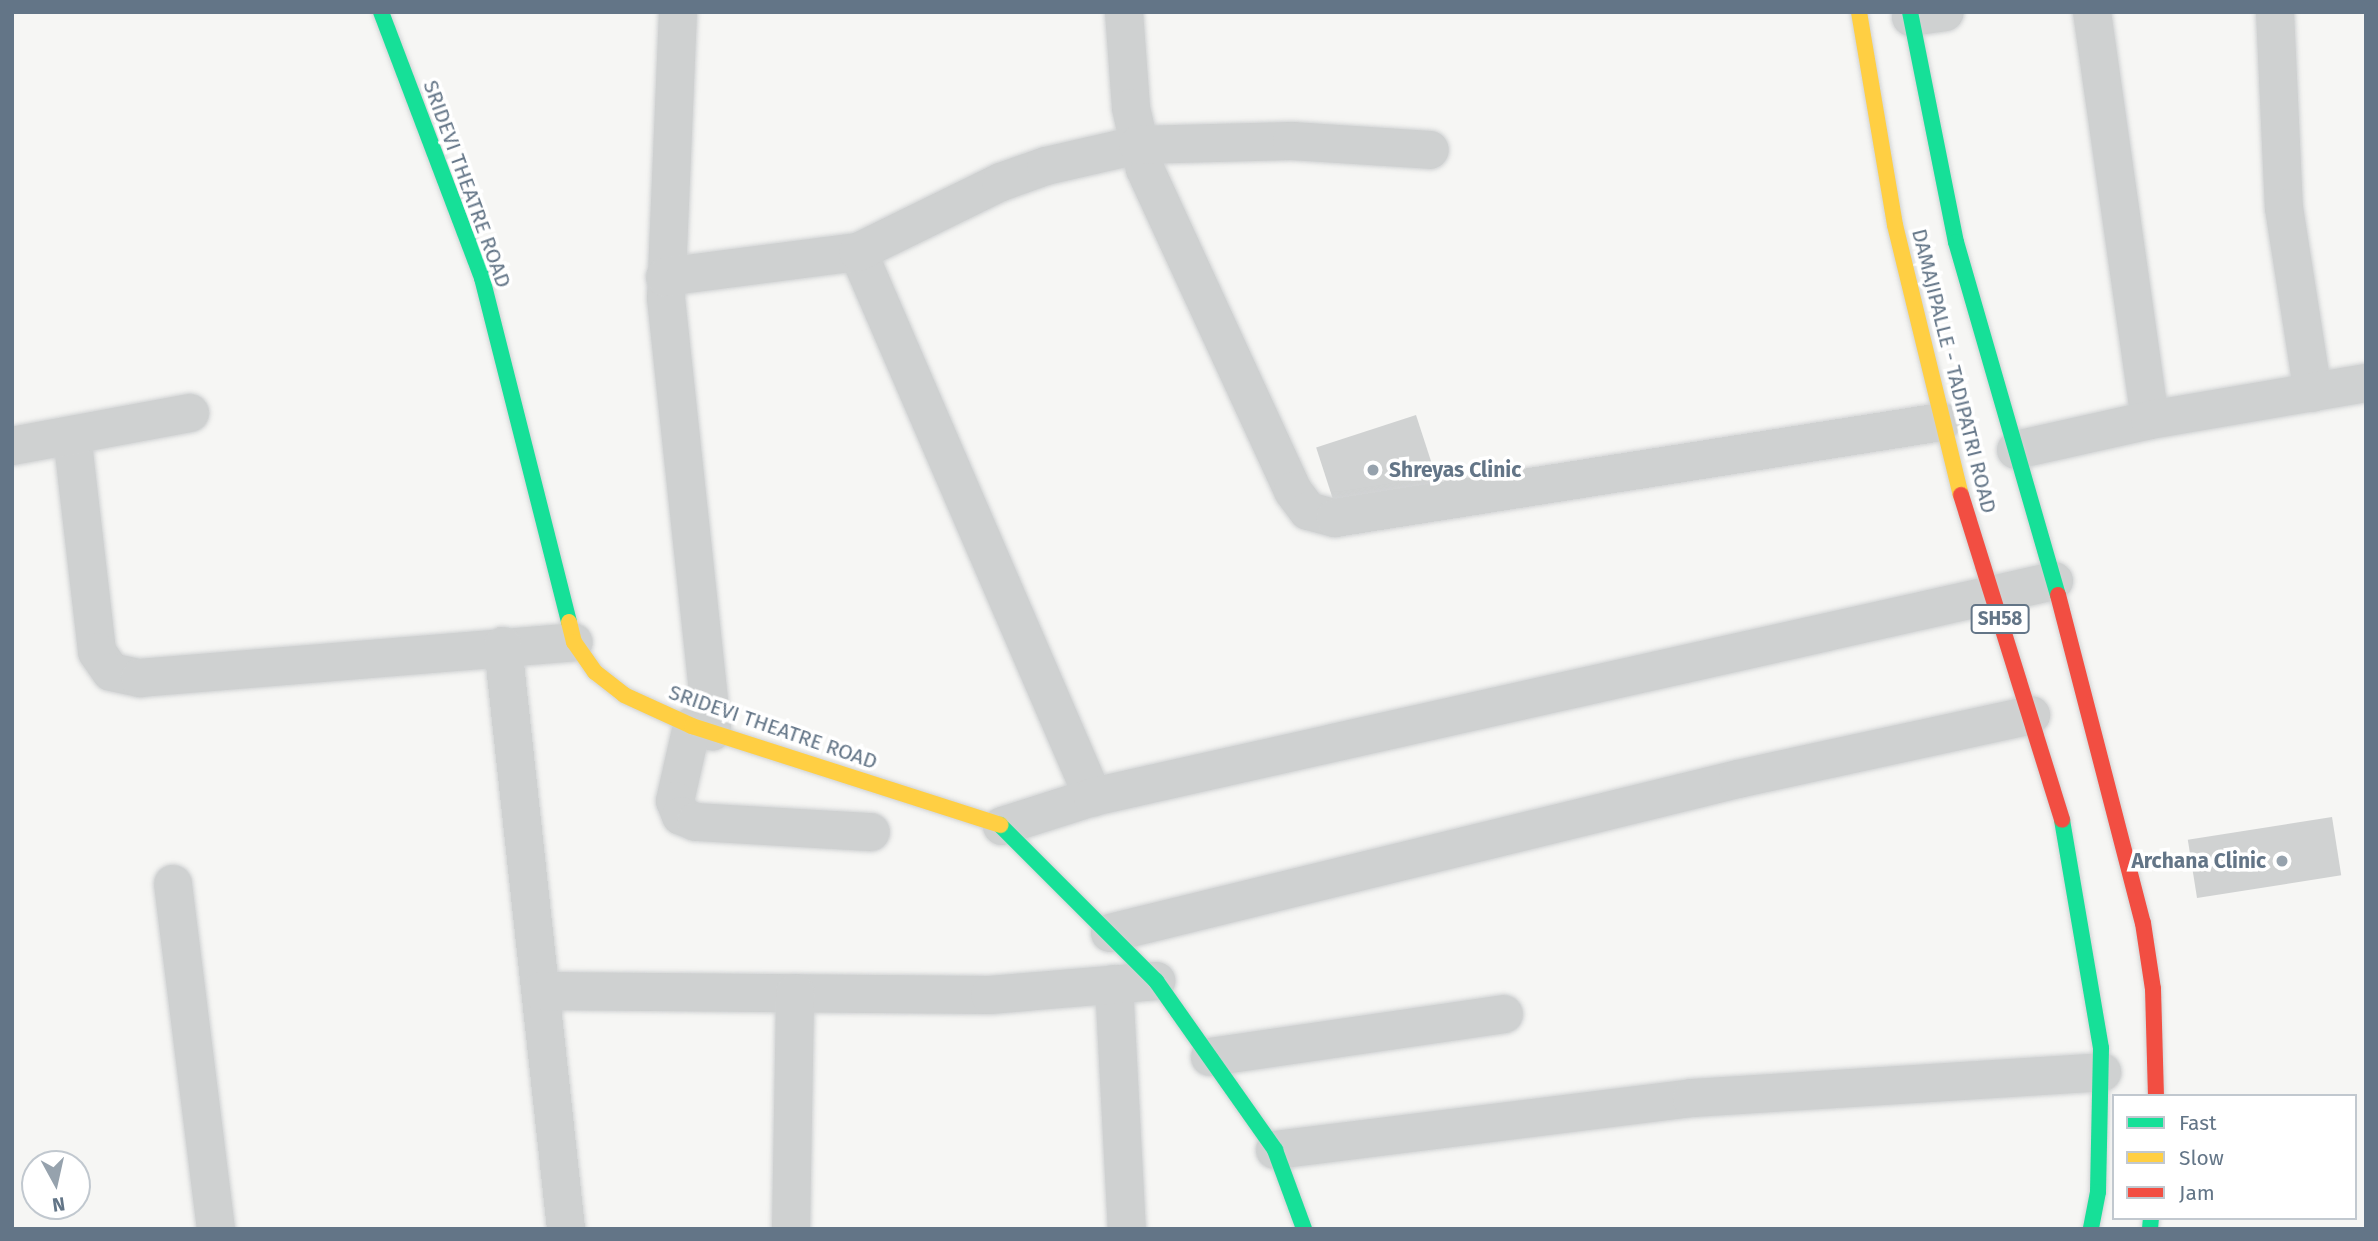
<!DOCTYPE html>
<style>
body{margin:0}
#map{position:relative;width:2378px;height:1241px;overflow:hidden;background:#f6f6f4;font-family:"Fira Sans",sans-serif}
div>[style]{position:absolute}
.building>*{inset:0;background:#d0d2d2;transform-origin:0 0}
.roads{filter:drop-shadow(0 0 2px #d1d3d4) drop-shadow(0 0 2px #d1d3d4)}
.street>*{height:38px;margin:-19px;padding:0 19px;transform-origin:19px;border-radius:19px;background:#cfd1d1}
.fast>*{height:16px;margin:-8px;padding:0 8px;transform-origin:8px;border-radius:8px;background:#16e098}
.slow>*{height:16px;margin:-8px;padding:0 8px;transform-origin:8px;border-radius:8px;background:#ffcf43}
.jam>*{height:16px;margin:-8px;padding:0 8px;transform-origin:8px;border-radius:8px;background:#f24e42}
.dots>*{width:19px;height:19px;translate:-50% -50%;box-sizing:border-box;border:4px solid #fff;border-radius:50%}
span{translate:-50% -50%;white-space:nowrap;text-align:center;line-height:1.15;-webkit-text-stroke:7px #fff;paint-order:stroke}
.shield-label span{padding:2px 5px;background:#fff;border:2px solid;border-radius:5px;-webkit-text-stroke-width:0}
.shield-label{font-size:19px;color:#637587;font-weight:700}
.street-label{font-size:21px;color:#637587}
.poi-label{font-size:21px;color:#637587;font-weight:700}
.left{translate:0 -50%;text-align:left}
.right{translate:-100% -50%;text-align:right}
.frame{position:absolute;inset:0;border:14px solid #637587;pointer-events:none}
.legend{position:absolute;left:2112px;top:1094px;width:245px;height:126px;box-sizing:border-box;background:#fff;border:2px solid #c1c8cf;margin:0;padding:9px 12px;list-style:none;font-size:21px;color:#637587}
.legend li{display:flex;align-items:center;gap:14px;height:35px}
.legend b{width:35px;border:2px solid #c1c8cf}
.north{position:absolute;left:21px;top:1150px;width:70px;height:70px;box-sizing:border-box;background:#fff;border:2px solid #c1c8cf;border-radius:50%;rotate:172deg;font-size:19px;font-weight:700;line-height:28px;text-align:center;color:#637587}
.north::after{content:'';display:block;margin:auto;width:24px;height:32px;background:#96a2ad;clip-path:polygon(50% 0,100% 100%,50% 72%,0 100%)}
</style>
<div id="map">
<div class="building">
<i style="left:1416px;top:415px;width:71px;height:105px;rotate:72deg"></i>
<i style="left:2332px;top:817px;width:59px;height:146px;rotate:81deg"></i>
</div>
<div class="roads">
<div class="street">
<i style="left:678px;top:12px;width:286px;rotate:92.4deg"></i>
<i style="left:666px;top:298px;width:436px;rotate:83.9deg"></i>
<i style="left:1124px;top:12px;width:96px;rotate:85.8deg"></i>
<i style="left:1131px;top:108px;width:63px;rotate:77.1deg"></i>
<i style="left:1145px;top:169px;width:354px;rotate:65.3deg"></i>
<i style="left:1293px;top:491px;width:25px;rotate:53deg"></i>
<i style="left:1308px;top:511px;width:28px;rotate:15deg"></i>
<i style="left:1335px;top:518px;width:614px;rotate:-9deg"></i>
<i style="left:2092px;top:12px;width:412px;rotate:81.9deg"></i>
<i style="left:2275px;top:12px;width:196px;rotate:87.4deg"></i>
<i style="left:2284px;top:208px;width:187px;rotate:81.1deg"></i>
<i style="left:1911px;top:17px;width:34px;rotate:-8deg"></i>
<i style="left:858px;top:252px;width:594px;rotate:66.67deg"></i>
<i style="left:665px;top:277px;width:195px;rotate:-7.4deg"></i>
<i style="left:858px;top:252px;width:159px;rotate:-26.1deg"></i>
<i style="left:1001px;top:182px;width:48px;rotate:-19.6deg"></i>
<i style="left:1046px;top:166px;width:94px;rotate:-12.9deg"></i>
<i style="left:1138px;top:145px;width:154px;rotate:-1.5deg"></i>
<i style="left:1292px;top:141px;width:138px;rotate:3.7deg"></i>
<i style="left:72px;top:435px;width:218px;rotate:83.4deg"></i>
<i style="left:97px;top:652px;width:24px;rotate:55deg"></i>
<i style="left:111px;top:672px;width:30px;rotate:12deg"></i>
<i style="left:140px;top:678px;width:435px;rotate:-4.7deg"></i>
<i style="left:12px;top:446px;width:181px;rotate:-10.5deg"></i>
<i style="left:2016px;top:450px;width:137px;rotate:-12.6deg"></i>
<i style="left:2150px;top:420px;width:219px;rotate:-9.7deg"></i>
<i style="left:503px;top:646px;width:586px;rotate:83.83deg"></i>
<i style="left:692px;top:726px;width:77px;rotate:102.8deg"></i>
<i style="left:675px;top:801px;width:16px;rotate:68deg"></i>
<i style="left:681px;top:816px;width:16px;rotate:22deg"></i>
<i style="left:696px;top:822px;width:175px;rotate:3.3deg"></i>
<i style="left:1002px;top:826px;width:96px;rotate:-17.7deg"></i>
<i style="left:1093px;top:797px;width:985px;rotate:-12.67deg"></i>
<i style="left:173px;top:884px;width:348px;rotate:82.9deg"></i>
<i style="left:1110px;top:933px;width:647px;rotate:-13.78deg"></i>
<i style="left:1738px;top:779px;width:300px;rotate:-12.3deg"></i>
<i style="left:1114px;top:984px;width:245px;rotate:87deg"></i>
<i style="left:541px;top:991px;width:449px;rotate:0.5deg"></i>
<i style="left:990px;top:995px;width:167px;rotate:-4.8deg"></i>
<i style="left:1210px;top:1057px;width:297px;rotate:-8.3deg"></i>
<i style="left:1275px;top:1150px;width:420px;rotate:-7.1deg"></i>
<i style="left:1692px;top:1098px;width:411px;rotate:-3.6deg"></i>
<i style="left:791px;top:1229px;width:236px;rotate:-89deg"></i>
</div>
<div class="fast">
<i style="left:381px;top:12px;width:285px;rotate:69.2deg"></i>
<i style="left:482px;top:278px;width:355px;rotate:75.8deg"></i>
<i style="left:1910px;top:12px;width:235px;rotate:78.7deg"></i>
<i style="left:1956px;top:242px;width:367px;rotate:73.9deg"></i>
<i style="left:2062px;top:820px;width:231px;rotate:80.3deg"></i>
<i style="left:2101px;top:1048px;width:144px;rotate:91.2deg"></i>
<i style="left:2098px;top:1192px;width:38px;rotate:101deg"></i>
<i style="left:1000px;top:825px;width:221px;rotate:45deg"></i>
<i style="left:1156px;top:981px;width:207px;rotate:54.8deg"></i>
<i style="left:1275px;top:1150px;width:84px;rotate:69.8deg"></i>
<i style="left:2150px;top:1229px;width:11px;rotate:-85deg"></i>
</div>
<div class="slow">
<i style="left:1859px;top:12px;width:216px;rotate:80.4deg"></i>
<i style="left:1895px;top:225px;width:278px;rotate:76.3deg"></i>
<i style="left:569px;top:622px;width:21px;rotate:76deg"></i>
<i style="left:574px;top:642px;width:37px;rotate:55deg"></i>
<i style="left:595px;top:672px;width:37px;rotate:38deg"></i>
<i style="left:624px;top:695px;width:75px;rotate:24.5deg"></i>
<i style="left:692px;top:726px;width:324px;rotate:17.8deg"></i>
</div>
<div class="jam">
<i style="left:1961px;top:495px;width:340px;rotate:72.7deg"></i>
<i style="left:2058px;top:595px;width:339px;rotate:75.5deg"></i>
<i style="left:2143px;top:923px;width:67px;rotate:81.4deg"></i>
<i style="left:2153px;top:989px;width:107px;rotate:88.4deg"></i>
</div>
</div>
<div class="dots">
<i style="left:1373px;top:470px;background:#96a2ad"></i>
<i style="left:2282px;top:861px;background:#96a2ad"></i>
</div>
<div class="shield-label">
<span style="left:2000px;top:619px">SH58</span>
</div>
<div class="street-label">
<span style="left:467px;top:184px;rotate:70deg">SRIDEVI THEATRE ROAD</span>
<span style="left:1954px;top:371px;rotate:76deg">DAMAJIPALLE - TADIPATRI ROAD</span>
<span style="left:773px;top:727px;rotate:19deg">SRIDEVI THEATRE ROAD</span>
</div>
<div class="poi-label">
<span class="left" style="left:1389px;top:470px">Shreyas Clinic</span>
<span class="right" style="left:2266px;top:861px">Archana Clinic</span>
</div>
<div class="frame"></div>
<ul class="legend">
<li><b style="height:9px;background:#16e098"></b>Fast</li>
<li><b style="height:9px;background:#ffcf43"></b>Slow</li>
<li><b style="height:9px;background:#f24e42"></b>Jam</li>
</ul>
<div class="north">N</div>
</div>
